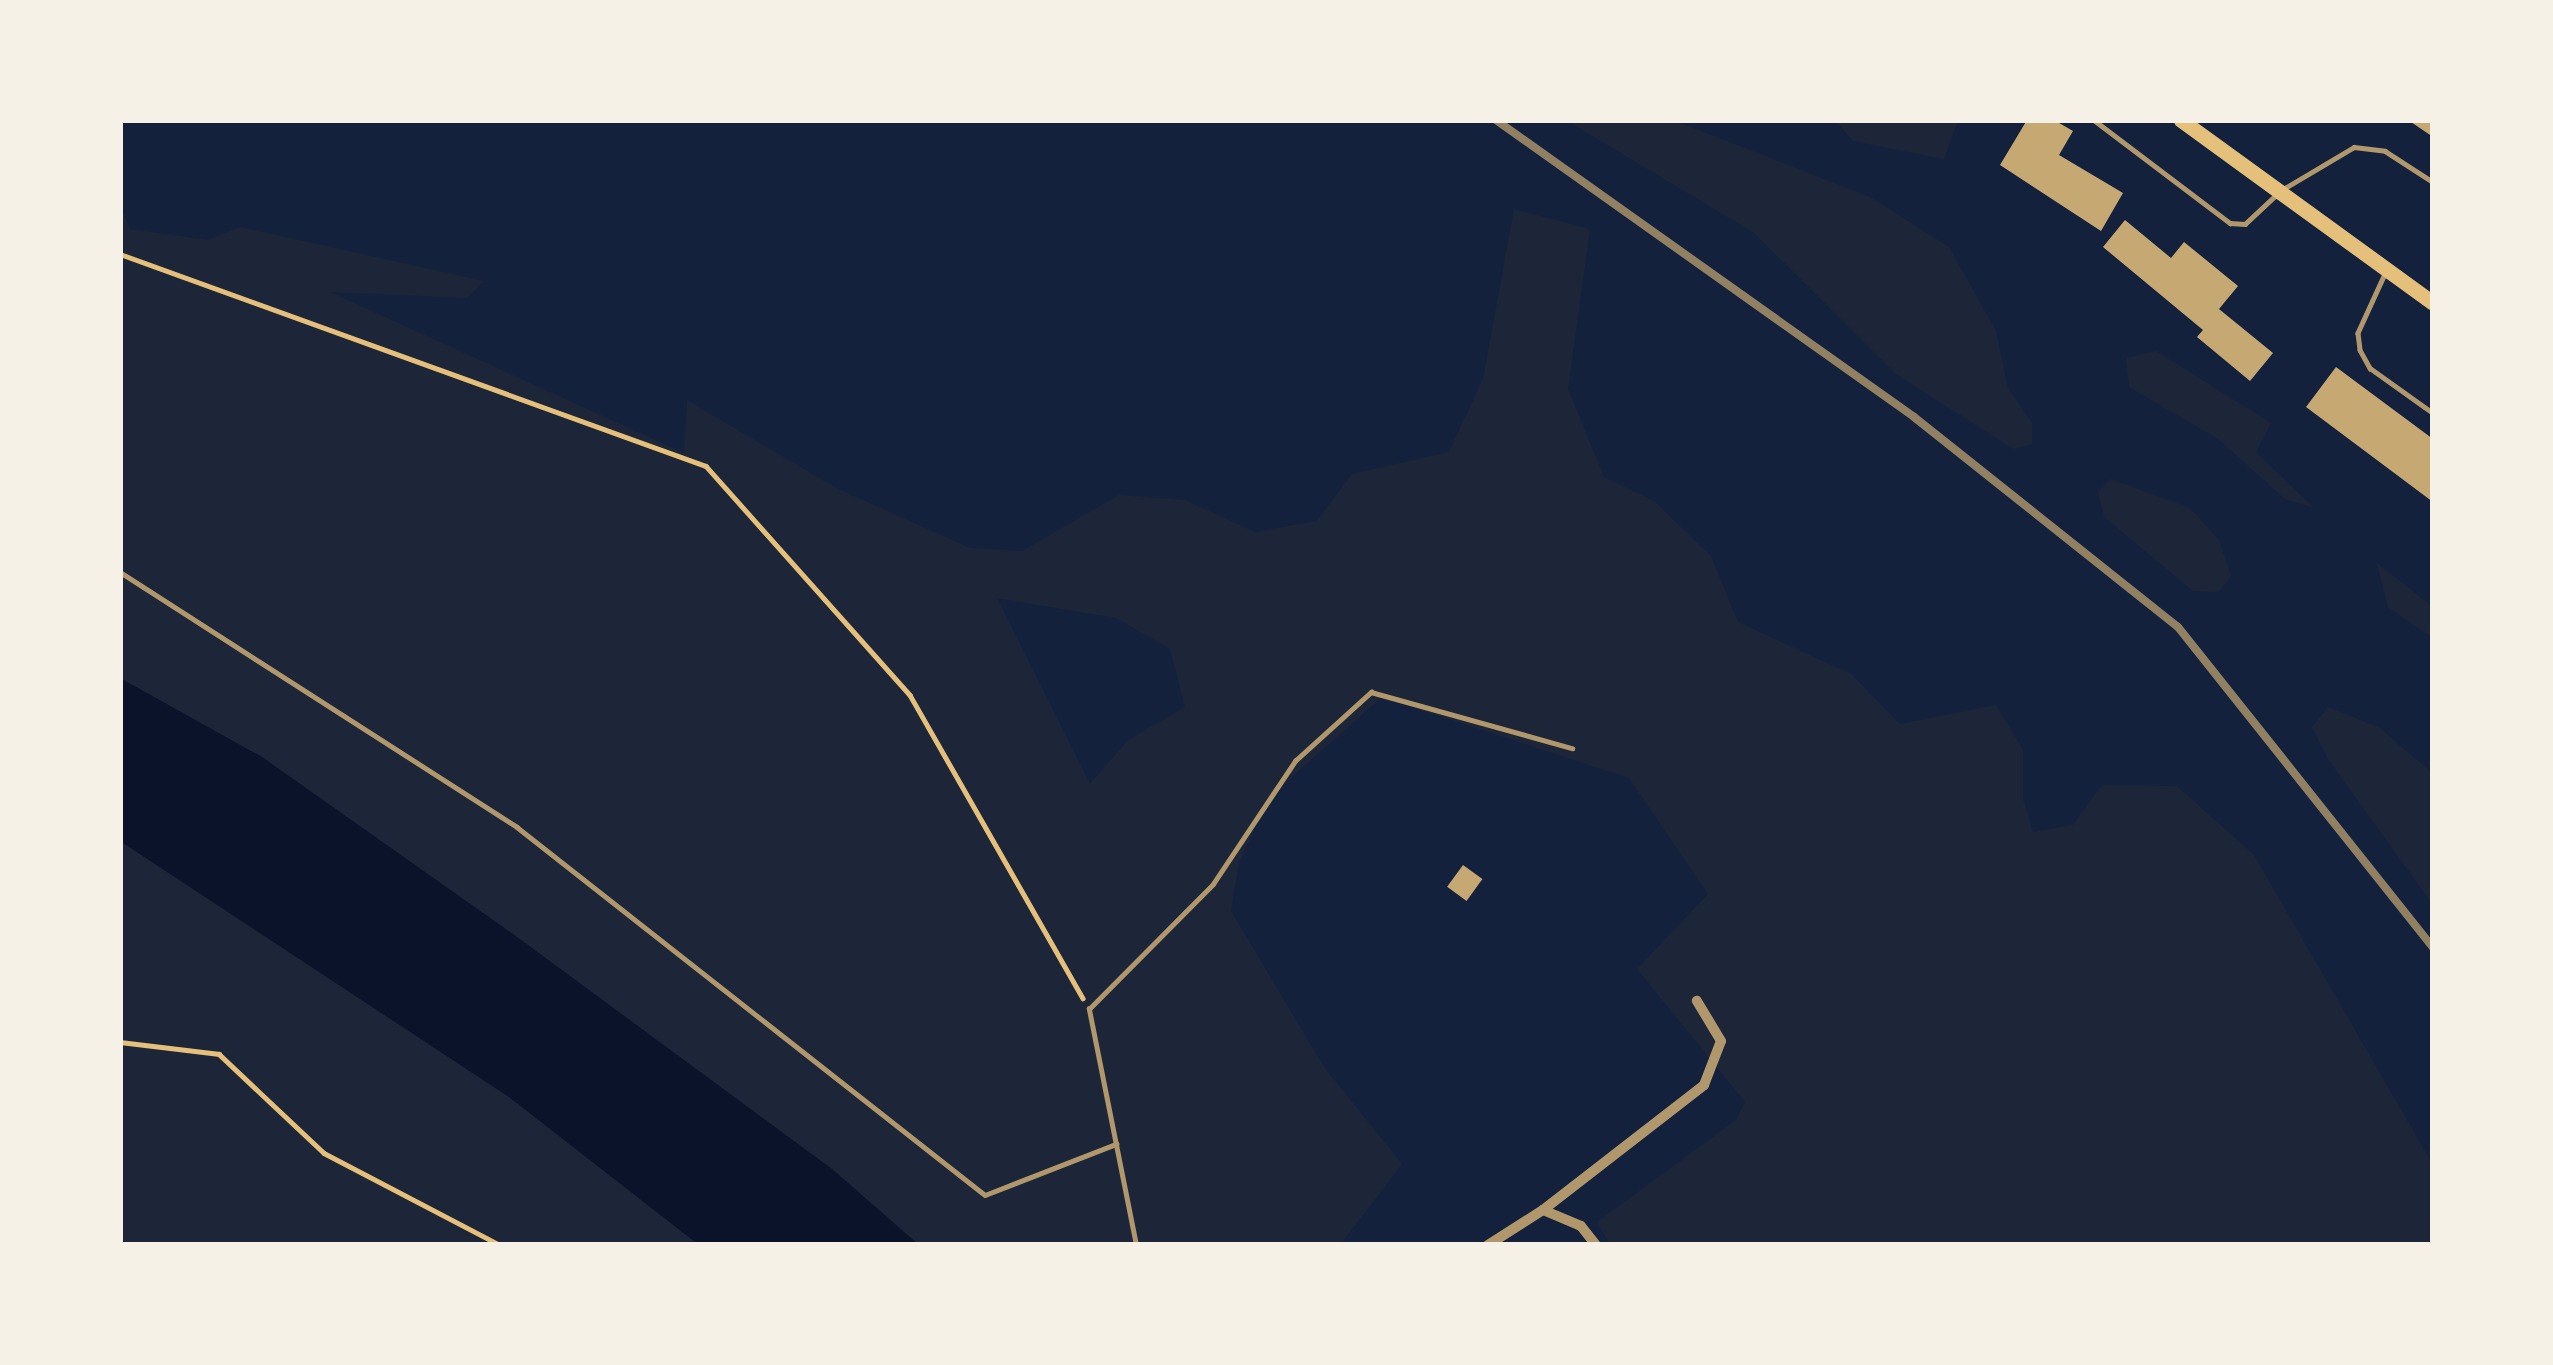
<!DOCTYPE html>
<style>
body{margin:0}
#map{position:relative;width:2553px;height:1365px;overflow:hidden;background:#14213d;font-family:Arial,sans-serif}
div>[style]{position:absolute}
.green>*{inset:0;background:#1d2539}
.water>*{inset:0;background:#0b132b}
.building>*{inset:0;background:#c6a872;transform-origin:0 0}
.path>*{height:4.5px;margin:-2.25px;padding:0 2.25px;transform-origin:2.25px;border-radius:2.25px;background:#e5c07b}
.service>*{height:4.5px;margin:-2.25px;padding:0 2.25px;transform-origin:2.25px;border-radius:2.25px;background:#b1986c}
.minor>*{height:10px;margin:-5px;padding:0 5px;transform-origin:5px;border-radius:5px;background:#b1986c}
.primary>*{height:15px;margin:-7.5px;padding:0 7.5px;transform-origin:7.5px;border-radius:7.5px;background:#e5c07b}
.rail>*{height:8px;margin:-4px;padding:0 4px;transform-origin:4px;border-radius:4px;background:#918062}
span{translate:-50% -50%;white-space:nowrap;text-align:center;line-height:1.15;-webkit-text-stroke:12px #f6f1e7;paint-order:stroke}
.frame{position:absolute;inset:0;border:123px solid #f6f1e7;pointer-events:none}
</style>
<div id="map">
<div class="green">
<i style="clip-path:polygon(1566px 120px,1673px 120px,1870px 197px,1949px 247px,1996px 331px,2008px 388px,2032px 423px,2032px 444px,2013px 449px,1896px 374px,1754px 233px)"></i>
<i style="clip-path:polygon(1835px 120px,1958px 120px,1944px 159px,1853px 141px)"></i>
<i style="clip-path:polygon(evenodd,120px 205px,130px 229px,208px 240px,240px 227px,484px 281px,467px 298px,330px 292px,684px 453px,687px 400px,836px 488px,970px 548px,1022px 551px,1119px 495px,1185px 500px,1255px 532px,1317px 521px,1352px 474px,1449px 452px,1483px 379px,1514px 209px,1590px 229px,1568px 389px,1604px 477px,1654px 501px,1711px 556px,1738px 622px,1851px 674px,1900px 724px,1996px 705px,2023px 750px,2023px 799px,2033px 832px,2073px 825px,2102px 785px,2177px 786px,2254px 855px,2433px 1165px,2433px 1245px,1610px 1245px,1597px 1222px,1736px 1120px,1745px 1102px,1637px 969px,1708px 894px,1629px 778px,1382px 697px,1270px 796px,1239px 862px,1231px 911px,1324px 1067px,1402px 1164px,1340px 1245px,919px 1245px,832px 1169px,513px 934px,262px 757px,120px 678px,120px 205px,997px 598px,1116px 618px,1170px 649px,1185px 707px,1128px 740px,1090px 784px,997px 598px)"></i>
<i style="clip-path:polygon(2156px 351px,2271px 423px,2256px 452px,2314px 508px,2285px 499px,2218px 439px,2129px 387px,2126px 358px)"></i>
<i style="clip-path:polygon(2111px 479px,2190px 508px,2219px 540px,2231px 576px,2219px 592px,2193px 591px,2104px 517px,2098px 492px)"></i>
<i style="clip-path:polygon(2377px 563px,2433px 607px,2433px 638px,2388px 607px)"></i>
<i style="clip-path:polygon(2328px 707px,2380px 728px,2433px 774px,2433px 905px,2328px 759px,2312px 727px)"></i>
<i style="clip-path:polygon(120px 841px,509px 1097px,699px 1245px,120px 1245px)"></i>
</div>
<div class="water">
<i style="clip-path:polygon(120px 678px,262px 757px,513px 934px,832px 1169px,919px 1245px,699px 1245px,509px 1097px,120px 841px)"></i>
</div>
<div class="building">
<i style="clip-path:polygon(2027px 120px,2054px 120px,2073px 131px,2059px 155px,2123px 193px,2101px 231px,2000px 165px)"></i>
<i style="clip-path:polygon(2408px 120px,2433px 120px,2433px 137px)"></i>
<i style="clip-path:polygon(2125px 220px,2171px 258px,2184px 242px,2238px 286px,2219px 309px,2273px 353px,2250px 381px,2197px 337px,2203px 330px,2103px 247px)"></i>
<i style="clip-path:polygon(2336px 367px,2433px 439px,2433px 502px,2306px 407px)"></i>
<i style="left:1463px;top:865px;width:24px;height:27px;rotate:36deg"></i>
</div>
<div class="path">
<i style="left:120px;top:254px;width:623px;rotate:19.89deg"></i>
<i style="left:706px;top:466px;width:307px;rotate:48.3deg"></i>
<i style="left:910px;top:695px;width:349px;rotate:60.3deg"></i>
<i style="left:120px;top:1042px;width:100px;rotate:6.9deg"></i>
<i style="left:219px;top:1054px;width:144px;rotate:43.3deg"></i>
<i style="left:324px;top:1153px;width:199px;rotate:27.6deg"></i>
</div>
<div class="service">
<i style="left:2094px;top:120px;width:171px;rotate:37.1deg"></i>
<i style="left:2230px;top:223px;width:15px;rotate:4deg"></i>
<i style="left:2245px;top:224px;width:42px;rotate:-43.1deg"></i>
<i style="left:2285px;top:188px;width:80px;rotate:-30.7deg"></i>
<i style="left:2354px;top:147px;width:31px;rotate:7deg"></i>
<i style="left:2385px;top:151px;width:57px;rotate:32.9deg"></i>
<i style="left:2385px;top:274px;width:65px;rotate:114.6deg"></i>
<i style="left:2358px;top:333px;width:17px;rotate:83deg"></i>
<i style="left:2360px;top:350px;width:21px;rotate:61deg"></i>
<i style="left:2370px;top:368px;width:77px;rotate:35.5deg"></i>
<i style="left:120px;top:572px;width:472px;rotate:32.7deg"></i>
<i style="left:517px;top:827px;width:595px;rotate:38.18deg"></i>
<i style="left:985px;top:1195px;width:141px;rotate:-21.3deg"></i>
<i style="left:1136px;top:1245px;width:241px;rotate:-101.3deg"></i>
<i style="left:1089px;top:1009px;width:176px;rotate:-45.2deg"></i>
<i style="left:1213px;top:884px;width:148px;rotate:-56.3deg"></i>
<i style="left:1295px;top:761px;width:103px;rotate:-42.2deg"></i>
<i style="left:1371px;top:692px;width:209px;rotate:15.6deg"></i>
</div>
<div class="minor">
<i style="left:1543px;top:1210px;width:204px;rotate:-37.8deg"></i>
<i style="left:1704px;top:1085px;width:47px;rotate:-68.9deg"></i>
<i style="left:1721px;top:1041px;width:47px;rotate:-121deg"></i>
<i style="left:1488px;top:1245px;width:65px;rotate:-32.5deg"></i>
<i style="left:1543px;top:1210px;width:41px;rotate:22.8deg"></i>
<i style="left:1581px;top:1226px;width:24px;rotate:52deg"></i>
</div>
<div class="primary">
<i style="left:2181px;top:120px;width:311px;rotate:36deg"></i>
</div>
<div class="rail">
<i style="left:1496px;top:120px;width:513px;rotate:35.39deg"></i>
<i style="left:1914px;top:417px;width:337px;rotate:38.5deg"></i>
<i style="left:2178px;top:627px;width:410px;rotate:51.5deg"></i>
</div>
<div class="frame"></div>
</div>
